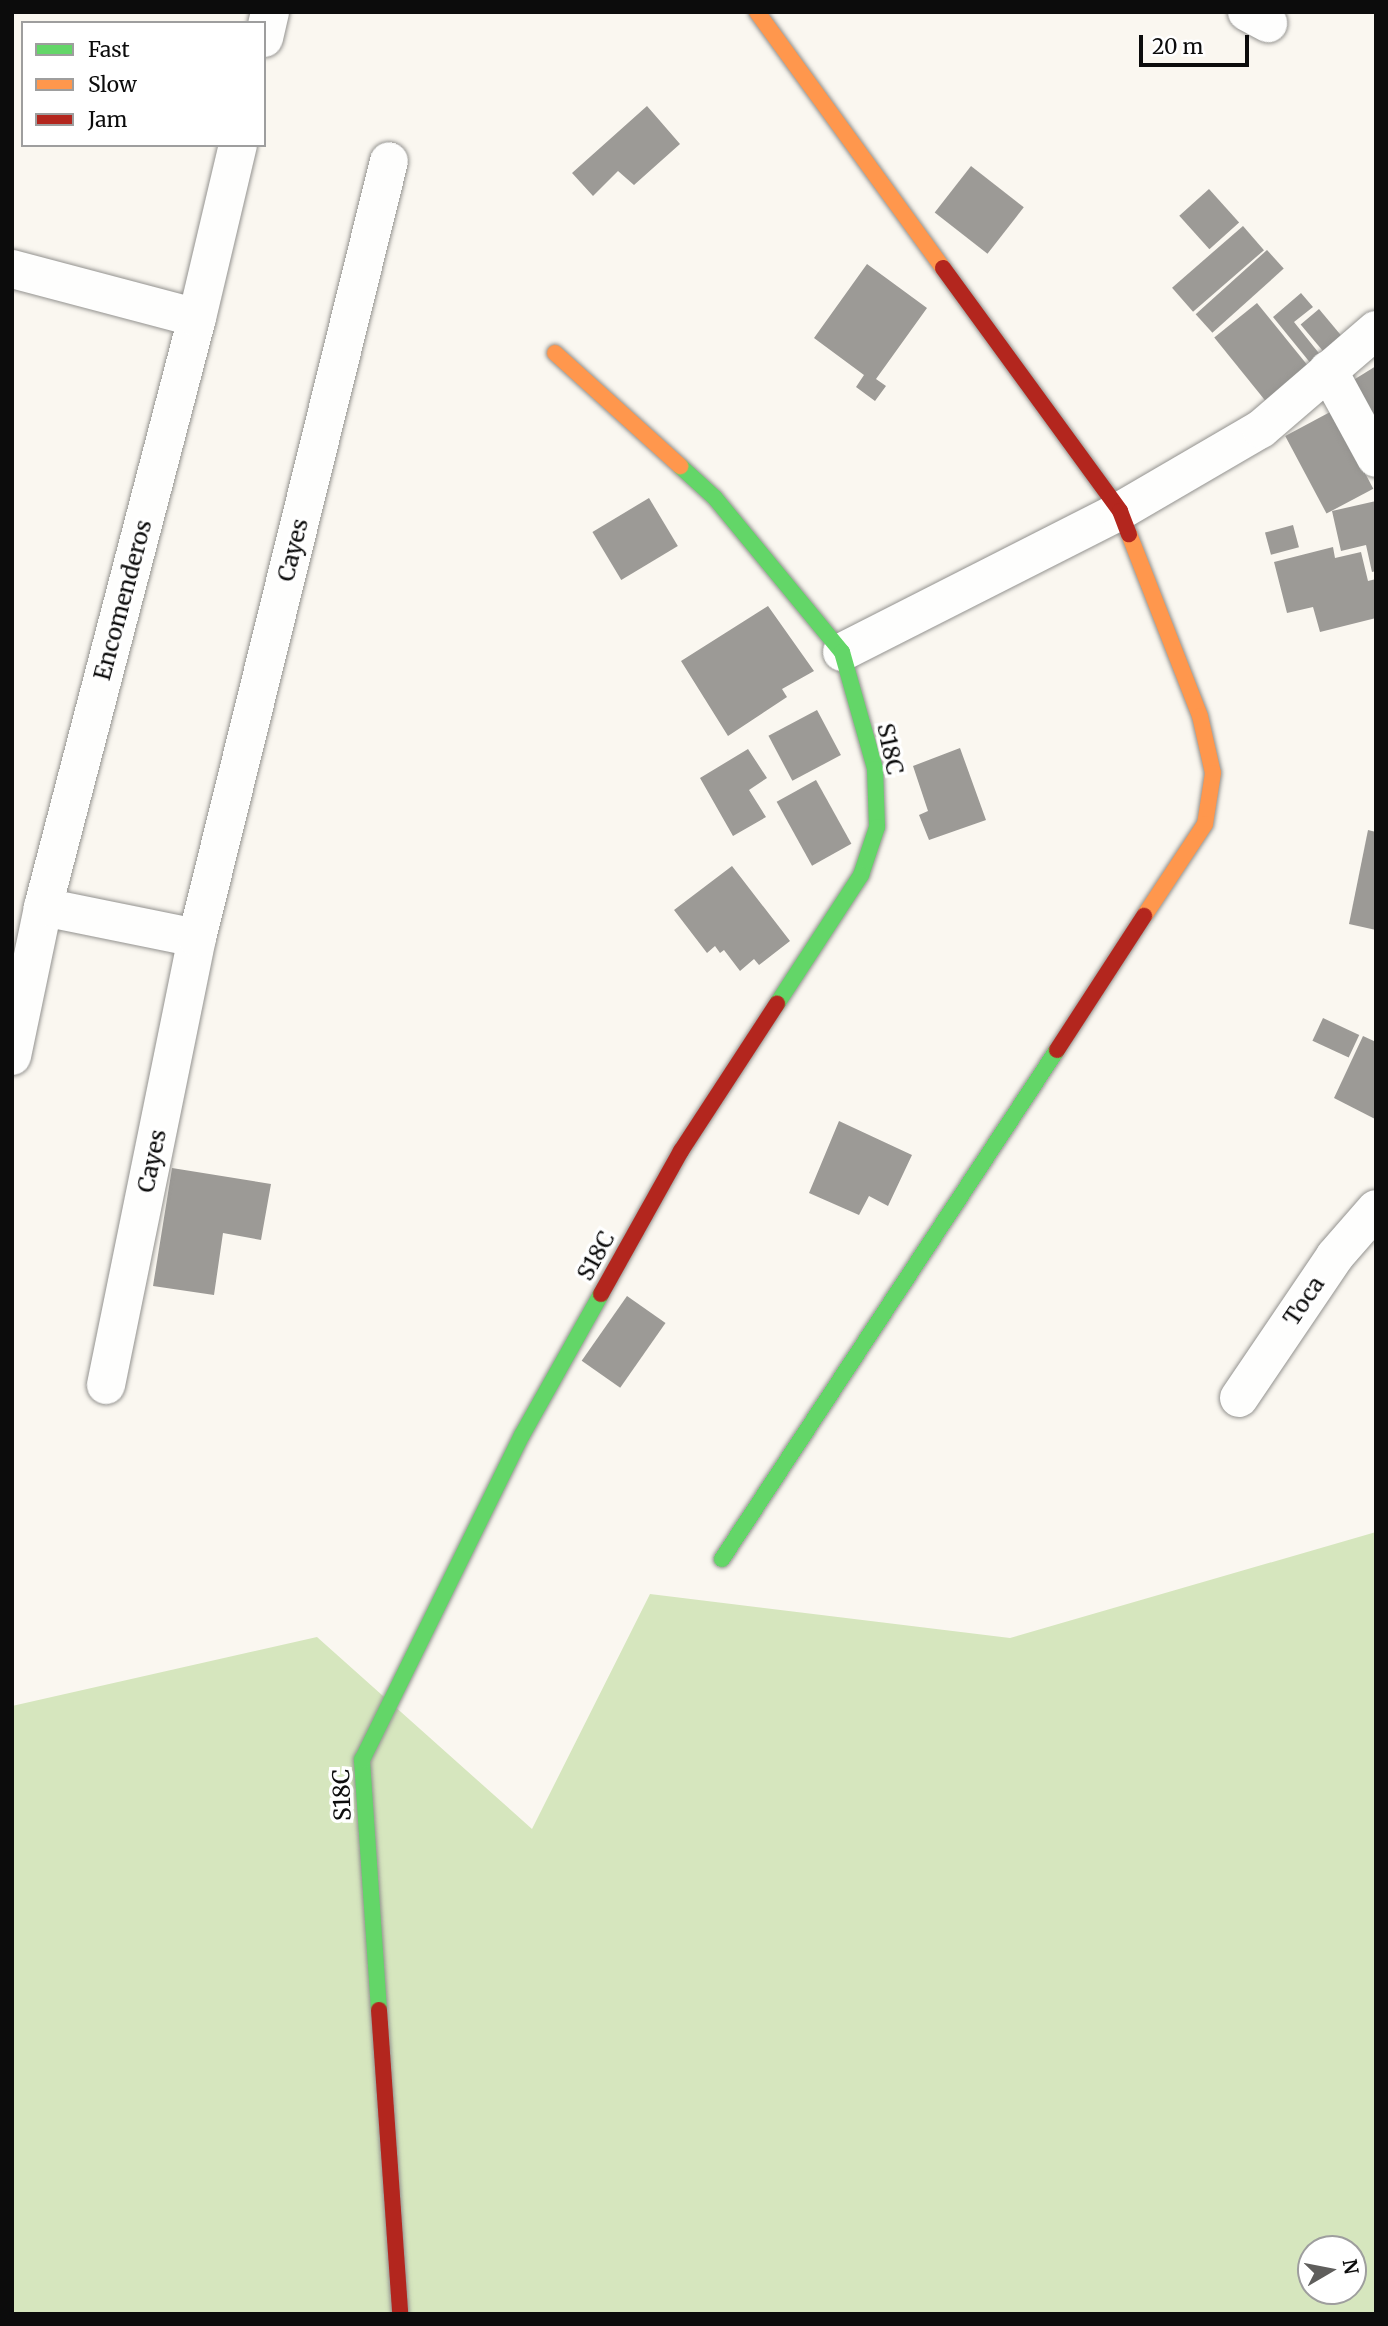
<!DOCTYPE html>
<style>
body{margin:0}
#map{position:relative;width:1388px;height:2326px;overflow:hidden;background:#faf7f0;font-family:Merriweather,serif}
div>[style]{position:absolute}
.forest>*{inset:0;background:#d6e6be}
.building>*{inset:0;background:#9c9a96;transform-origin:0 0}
.roads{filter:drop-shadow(0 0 2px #93928f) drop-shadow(0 0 2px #93928f)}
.street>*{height:38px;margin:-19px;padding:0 19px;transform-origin:19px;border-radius:19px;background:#fefefd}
.fast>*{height:16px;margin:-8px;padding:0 8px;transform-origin:8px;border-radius:8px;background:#63d668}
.slow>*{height:16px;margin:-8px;padding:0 8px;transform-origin:8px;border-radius:8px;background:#ff974d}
.jam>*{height:16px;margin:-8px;padding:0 8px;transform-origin:8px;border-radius:8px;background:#b3261e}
span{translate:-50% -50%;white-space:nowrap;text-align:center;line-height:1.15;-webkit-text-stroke:7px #fff;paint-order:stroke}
.street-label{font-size:23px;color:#0c0c0c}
.frame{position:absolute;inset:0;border:14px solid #0c0c0c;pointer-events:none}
.legend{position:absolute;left:21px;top:21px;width:245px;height:126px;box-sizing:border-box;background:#fff;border:2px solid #9e9e9e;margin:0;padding:9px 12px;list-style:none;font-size:21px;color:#0c0c0c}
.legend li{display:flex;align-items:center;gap:14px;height:35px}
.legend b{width:35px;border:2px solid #9e9e9e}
.north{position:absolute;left:1297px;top:2235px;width:70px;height:70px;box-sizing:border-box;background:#fff;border:2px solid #9e9e9e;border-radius:50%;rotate:80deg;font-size:19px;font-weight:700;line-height:28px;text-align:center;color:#0c0c0c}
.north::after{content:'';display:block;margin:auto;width:24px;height:32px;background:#5f5e5c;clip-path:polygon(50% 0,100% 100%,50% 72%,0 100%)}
.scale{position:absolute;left:1139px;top:35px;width:110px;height:32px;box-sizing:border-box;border:4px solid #0c0c0c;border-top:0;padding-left:9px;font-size:21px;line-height:24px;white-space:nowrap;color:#0c0c0c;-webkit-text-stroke:5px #fff;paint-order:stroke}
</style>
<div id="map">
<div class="forest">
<i style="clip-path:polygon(evenodd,1376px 1532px,1376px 2314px,12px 2314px,12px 1706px,317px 1637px,532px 1829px,650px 1594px,1010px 1638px,1376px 1532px,1311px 2249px,1353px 2249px,1353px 2291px,1311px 2291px,1311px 2249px)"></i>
</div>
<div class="building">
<i style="clip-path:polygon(647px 106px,680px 144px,634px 185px,618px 171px,593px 196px,572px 173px)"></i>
<i style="left:971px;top:166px;width:67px;height:59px;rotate:38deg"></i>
<i style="left:1209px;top:189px;width:45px;height:40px;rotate:48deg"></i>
<i style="left:1243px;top:226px;width:32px;height:94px;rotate:49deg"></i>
<i style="left:1267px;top:250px;width:25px;height:96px;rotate:48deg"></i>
<i style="clip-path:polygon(867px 264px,927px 308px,876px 379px,886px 386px,875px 401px,856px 387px,864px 375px,814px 338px)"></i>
<i style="clip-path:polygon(1301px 293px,1313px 307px,1294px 322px,1322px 357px,1312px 365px,1273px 317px)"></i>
<i style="left:1257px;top:303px;width:87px;height:55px;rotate:51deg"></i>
<i style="left:1319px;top:309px;width:40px;height:24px;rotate:50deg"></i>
<i style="clip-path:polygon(1376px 366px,1376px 431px,1347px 384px)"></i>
<i style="left:1332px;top:411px;width:88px;height:53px;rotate:62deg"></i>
<i style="left:649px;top:498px;width:56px;height:66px;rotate:59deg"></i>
<i style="clip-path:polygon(1376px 501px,1376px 571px,1372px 572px,1366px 545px,1341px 551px,1332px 511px)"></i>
<i style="left:1293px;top:525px;width:23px;height:29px;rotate:75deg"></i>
<i style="clip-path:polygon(1333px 547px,1335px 558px,1361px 552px,1368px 581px,1376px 579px,1376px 618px,1320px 632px,1313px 607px,1287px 613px,1274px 562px)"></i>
<i style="clip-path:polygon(768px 606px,814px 671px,782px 689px,787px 697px,728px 736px,681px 661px)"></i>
<i style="left:817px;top:710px;width:51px;height:55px;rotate:62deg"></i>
<i style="clip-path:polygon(960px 748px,986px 820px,929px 840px,919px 815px,928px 811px,913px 766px)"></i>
<i style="clip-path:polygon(748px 749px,767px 778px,749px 790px,766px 817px,733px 836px,700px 778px)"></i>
<i style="left:816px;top:780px;width:73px;height:45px;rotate:61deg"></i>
<i style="clip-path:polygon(1368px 830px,1376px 832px,1376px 930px,1349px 924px)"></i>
<i style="clip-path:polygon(732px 866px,790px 941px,759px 965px,754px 959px,740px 971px,724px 950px,720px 953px,715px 946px,707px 953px,674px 910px)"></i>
<i style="left:1323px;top:1018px;width:40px;height:25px;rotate:25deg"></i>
<i style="clip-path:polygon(1363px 1036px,1376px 1042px,1375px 1119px,1334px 1098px)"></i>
<i style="clip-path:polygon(839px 1121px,912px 1155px,888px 1206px,869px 1196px,859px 1215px,809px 1193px)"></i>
<i style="clip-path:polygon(172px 1168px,271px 1184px,261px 1240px,223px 1233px,214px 1295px,153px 1286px)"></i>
<i style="left:627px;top:1296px;width:47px;height:79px;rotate:35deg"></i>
</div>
<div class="roads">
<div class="street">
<i style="left:1247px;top:12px;width:24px;rotate:28deg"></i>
<i style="left:264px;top:38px;width:27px;rotate:-77deg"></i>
<i style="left:12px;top:269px;width:191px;rotate:14.8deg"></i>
<i style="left:1328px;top:370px;width:100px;rotate:61.4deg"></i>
<i style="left:842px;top:652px;width:312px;rotate:-26.9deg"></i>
<i style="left:1120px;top:511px;width:163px;rotate:-30.2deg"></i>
<i style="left:1261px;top:429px;width:152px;rotate:-40.7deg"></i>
<i style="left:43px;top:907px;width:157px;rotate:11.4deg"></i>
<i style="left:12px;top:1056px;width:152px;rotate:-78.2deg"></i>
<i style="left:43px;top:907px;width:609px;rotate:-75.35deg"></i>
<i style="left:197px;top:318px;width:178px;rotate:-76.7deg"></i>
<i style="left:106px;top:1385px;width:456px;rotate:-78.5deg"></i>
<i style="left:197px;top:938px;width:800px;rotate:-76.12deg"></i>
<i style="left:1239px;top:1398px;width:171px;rotate:-55.9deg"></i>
<i style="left:1335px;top:1256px;width:62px;rotate:-48.9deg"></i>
</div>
<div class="fast">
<i style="left:680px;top:466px;width:47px;rotate:42.4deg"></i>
<i style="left:715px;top:498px;width:200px;rotate:50.5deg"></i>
<i style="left:842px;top:652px;width:122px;rotate:74.2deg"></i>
<i style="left:875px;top:769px;width:58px;rotate:88deg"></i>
<i style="left:877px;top:827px;width:51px;rotate:108.4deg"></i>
<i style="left:861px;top:875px;width:154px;rotate:123.1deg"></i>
<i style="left:722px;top:1559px;width:609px;rotate:-56.65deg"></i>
<i style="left:379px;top:2010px;width:251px;rotate:-93.9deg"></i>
<i style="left:362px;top:1760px;width:362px;rotate:-63.8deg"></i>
<i style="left:522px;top:1435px;width:162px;rotate:-60.7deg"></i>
</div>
<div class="slow">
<i style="left:757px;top:12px;width:316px;rotate:54deg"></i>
<i style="left:555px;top:353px;width:169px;rotate:42.1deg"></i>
<i style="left:1129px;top:534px;width:195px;rotate:68.7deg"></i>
<i style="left:1200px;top:716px;width:58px;rotate:77.2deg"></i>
<i style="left:1213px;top:773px;width:52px;rotate:98.9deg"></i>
<i style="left:1205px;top:824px;width:110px;rotate:123.5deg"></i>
</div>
<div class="jam">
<i style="left:943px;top:268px;width:301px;rotate:53.9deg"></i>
<i style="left:1120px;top:511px;width:25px;rotate:69deg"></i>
<i style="left:1057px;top:1050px;width:160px;rotate:-57deg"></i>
<i style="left:601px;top:1294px;width:164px;rotate:-60.8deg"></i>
<i style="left:681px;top:1151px;width:176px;rotate:-56.9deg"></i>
<i style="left:379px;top:2010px;width:305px;rotate:86deg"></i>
</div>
</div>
<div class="street-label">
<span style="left:293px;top:550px;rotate:-76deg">Cayes</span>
<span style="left:123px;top:600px;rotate:-75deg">Encomenderos</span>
<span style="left:890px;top:749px;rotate:78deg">S18C</span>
<span style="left:152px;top:1161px;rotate:-78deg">Cayes</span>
<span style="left:596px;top:1256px;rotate:-61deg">S18C</span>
<span style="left:1304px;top:1301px;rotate:-56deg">Toca</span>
<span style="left:342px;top:1795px;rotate:-92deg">S18C</span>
</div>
<div class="frame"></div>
<ul class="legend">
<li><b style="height:9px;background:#63d668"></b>Fast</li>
<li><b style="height:9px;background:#ff974d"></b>Slow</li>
<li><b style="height:9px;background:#b3261e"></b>Jam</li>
</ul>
<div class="north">N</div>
<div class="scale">20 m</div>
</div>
